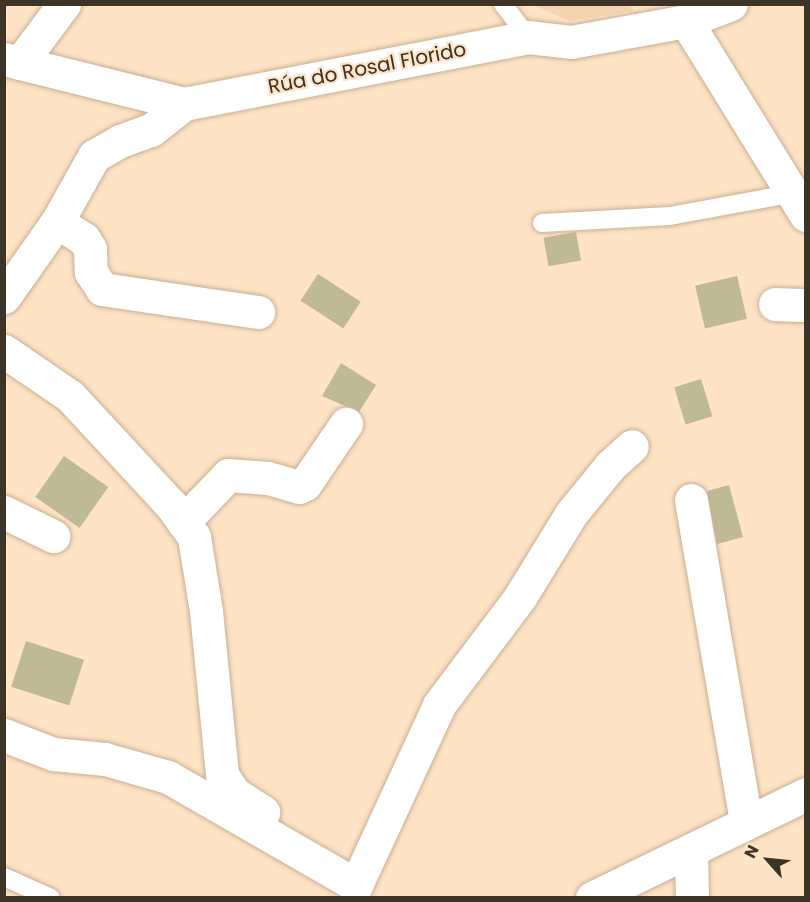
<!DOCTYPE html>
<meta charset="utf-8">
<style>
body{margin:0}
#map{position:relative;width:810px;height:902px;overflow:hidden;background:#fee3c5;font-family:Poppins,sans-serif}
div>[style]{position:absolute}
.built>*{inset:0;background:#f5d5b1}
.building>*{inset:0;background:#beba96;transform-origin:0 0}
.roads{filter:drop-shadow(0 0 2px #c9af93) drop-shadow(0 0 2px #c9af93)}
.service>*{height:18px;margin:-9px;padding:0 9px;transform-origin:9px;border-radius:9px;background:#fff}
.minor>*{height:33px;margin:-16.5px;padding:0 16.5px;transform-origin:16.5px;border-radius:16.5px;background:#fff}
span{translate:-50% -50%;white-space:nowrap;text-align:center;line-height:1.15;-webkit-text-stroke:4.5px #fee3c5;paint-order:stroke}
.street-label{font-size:20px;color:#3d3327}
.frame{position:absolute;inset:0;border:6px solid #3d3327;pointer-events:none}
.north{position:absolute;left:738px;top:830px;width:60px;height:60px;-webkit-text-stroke:4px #fee3c5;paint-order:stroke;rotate:297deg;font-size:16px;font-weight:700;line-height:24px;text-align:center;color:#3d3327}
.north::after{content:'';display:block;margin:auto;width:21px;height:27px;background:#3d3327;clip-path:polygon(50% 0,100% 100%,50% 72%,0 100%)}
</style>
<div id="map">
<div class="built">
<i style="clip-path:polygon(533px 5px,630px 5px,633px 11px,570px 21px)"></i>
</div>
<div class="building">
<i style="left:576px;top:232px;width:29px;height:33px;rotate:80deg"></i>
<i style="left:318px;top:274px;width:51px;height:32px;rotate:33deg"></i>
<i style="left:737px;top:276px;width:44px;height:43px;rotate:77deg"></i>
<i style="clip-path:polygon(341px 363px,376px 385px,359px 412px,322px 396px)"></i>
<i style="left:701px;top:379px;width:39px;height:28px;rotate:73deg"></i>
<i style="left:64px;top:456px;width:54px;height:50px;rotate:35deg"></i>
<i style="clip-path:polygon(729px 485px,743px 537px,717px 544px,707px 491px)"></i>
<i style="left:26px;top:641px;width:61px;height:48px;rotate:18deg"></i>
</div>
<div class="roads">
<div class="service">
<i style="left:503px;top:4px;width:41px;rotate:52.9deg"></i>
<i style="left:542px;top:223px;width:128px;rotate:-3.1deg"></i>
<i style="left:670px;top:216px;width:126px;rotate:-10.5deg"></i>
<i style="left:4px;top:877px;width:51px;rotate:24.1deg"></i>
</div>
<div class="minor">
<i style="left:686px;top:21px;width:228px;rotate:58.3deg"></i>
<i style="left:4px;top:59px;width:186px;rotate:14deg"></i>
<i style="left:184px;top:104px;width:350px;rotate:-11deg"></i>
<i style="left:528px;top:37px;width:43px;rotate:6.6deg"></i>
<i style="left:571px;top:42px;width:117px;rotate:-10.3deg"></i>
<i style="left:686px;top:21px;width:48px;rotate:-20.7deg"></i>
<i style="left:20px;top:63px;width:74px;rotate:-53.3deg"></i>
<i style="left:57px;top:222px;width:32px;rotate:32deg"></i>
<i style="left:84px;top:239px;width:12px;rotate:59deg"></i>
<i style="left:90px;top:249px;width:23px;rotate:88deg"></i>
<i style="left:91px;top:272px;width:20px;rotate:57deg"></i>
<i style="left:102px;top:289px;width:158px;rotate:8.4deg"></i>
<i style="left:4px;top:297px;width:92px;rotate:-54.8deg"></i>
<i style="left:57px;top:222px;width:76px;rotate:-60.7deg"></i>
<i style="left:94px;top:156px;width:30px;rotate:-30deg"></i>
<i style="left:120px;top:141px;width:33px;rotate:-20deg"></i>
<i style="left:151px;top:130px;width:42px;rotate:-38.2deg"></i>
<i style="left:775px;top:304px;width:31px;rotate:2deg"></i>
<i style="left:4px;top:351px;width:80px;rotate:34.3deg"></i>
<i style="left:70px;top:396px;width:149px;rotate:47.2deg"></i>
<i style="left:171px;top:505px;width:39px;rotate:54deg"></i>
<i style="left:194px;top:537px;width:75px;rotate:80.8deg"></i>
<i style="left:206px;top:611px;width:165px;rotate:84.4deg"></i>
<i style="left:222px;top:775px;width:22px;rotate:56deg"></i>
<i style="left:234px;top:793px;width:35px;rotate:33deg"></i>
<i style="left:691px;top:500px;width:328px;rotate:80.3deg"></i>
<i style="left:4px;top:512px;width:55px;rotate:26.1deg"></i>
<i style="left:183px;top:522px;width:65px;rotate:-46.2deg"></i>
<i style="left:228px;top:475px;width:40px;rotate:4.3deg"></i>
<i style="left:268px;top:478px;width:32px;rotate:16deg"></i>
<i style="left:299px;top:487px;width:7px;rotate:-27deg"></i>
<i style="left:305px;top:484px;width:73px;rotate:-55.7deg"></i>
<i style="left:4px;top:735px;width:53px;rotate:21.2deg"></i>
<i style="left:53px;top:754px;width:52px;rotate:5.5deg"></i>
<i style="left:105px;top:759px;width:66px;rotate:15.9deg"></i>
<i style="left:168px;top:777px;width:217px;rotate:29.9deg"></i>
<i style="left:356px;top:885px;width:198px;rotate:-65.2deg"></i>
<i style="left:439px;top:705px;width:135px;rotate:-53.1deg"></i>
<i style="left:520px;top:597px;width:97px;rotate:-58.4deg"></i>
<i style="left:571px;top:514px;width:63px;rotate:-50.8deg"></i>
<i style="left:611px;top:465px;width:28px;rotate:-42deg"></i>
<i style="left:691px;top:850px;width:48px;rotate:88.8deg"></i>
<i style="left:592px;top:898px;width:238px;rotate:-25.9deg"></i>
</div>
</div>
<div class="street-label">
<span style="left:367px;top:68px;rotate:-11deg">Rúa do Rosal Florido</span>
</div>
<div class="frame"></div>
<div class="north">N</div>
</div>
